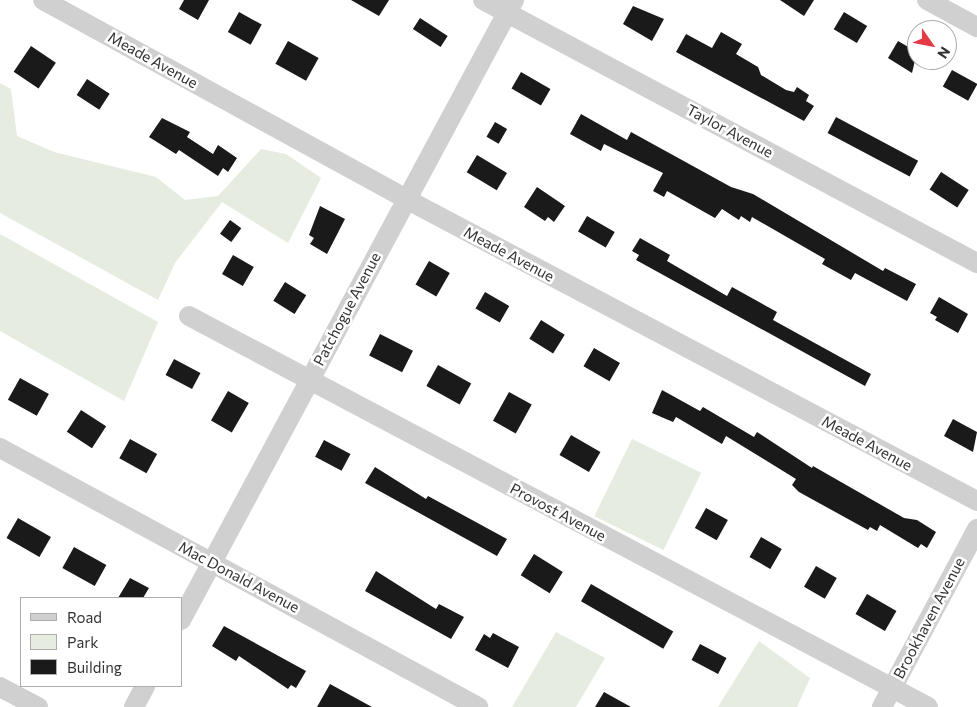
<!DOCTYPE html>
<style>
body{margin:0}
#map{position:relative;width:977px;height:707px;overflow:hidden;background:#fff;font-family:Commissioner,sans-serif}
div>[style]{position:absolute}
.green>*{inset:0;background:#e6ecdf;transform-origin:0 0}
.building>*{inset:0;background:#1a1a1a;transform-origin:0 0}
.minor>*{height:20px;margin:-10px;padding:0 10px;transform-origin:10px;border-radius:10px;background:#d0d0d0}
span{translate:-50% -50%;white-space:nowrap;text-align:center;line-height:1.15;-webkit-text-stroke:5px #fff;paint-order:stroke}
.street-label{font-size:15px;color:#333}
.legend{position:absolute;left:20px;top:597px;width:162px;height:90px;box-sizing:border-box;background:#fff;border:1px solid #adadad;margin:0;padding:6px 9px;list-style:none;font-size:15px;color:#333}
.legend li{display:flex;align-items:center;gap:10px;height:25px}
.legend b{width:25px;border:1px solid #adadad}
.north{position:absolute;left:907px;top:20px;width:50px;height:50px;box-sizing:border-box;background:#fff;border:1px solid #adadad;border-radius:50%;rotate:123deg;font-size:14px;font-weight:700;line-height:20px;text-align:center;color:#333}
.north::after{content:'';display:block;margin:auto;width:18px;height:22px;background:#e63946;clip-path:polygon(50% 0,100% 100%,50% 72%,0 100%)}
</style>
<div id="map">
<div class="green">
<i style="clip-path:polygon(0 83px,11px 89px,17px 136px,54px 152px,156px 177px,185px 200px,218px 196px,261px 149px,286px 154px,321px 178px,288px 243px,222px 202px,175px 263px,158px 300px,0 213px)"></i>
<i style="clip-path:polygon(0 234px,158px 322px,124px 401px,0 331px)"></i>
<i style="left:632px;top:439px;width:77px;height:86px;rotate:26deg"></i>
<i style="clip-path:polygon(556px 632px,605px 658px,576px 707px,512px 707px)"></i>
<i style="clip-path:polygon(759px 641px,810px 678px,797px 707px,718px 707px)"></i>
</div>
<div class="building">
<i style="clip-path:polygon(184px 0,209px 0,198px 20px,179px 9px)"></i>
<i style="clip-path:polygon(351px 0,389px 0,379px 16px)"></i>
<i style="clip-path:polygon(780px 0,814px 0,804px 16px)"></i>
<i style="clip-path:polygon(633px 6px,664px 19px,652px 41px,623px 24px)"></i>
<i style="left:239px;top:12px;width:26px;height:23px;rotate:29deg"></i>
<i style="left:844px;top:12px;width:27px;height:20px;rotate:31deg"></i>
<i style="left:420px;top:18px;width:33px;height:13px;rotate:33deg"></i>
<i style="clip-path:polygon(721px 32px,742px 44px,736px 54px,758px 67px,761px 75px,786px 90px,794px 92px,797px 87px,809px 95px,806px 101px,814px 106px,804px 121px,676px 52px,686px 34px,712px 48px)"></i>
<i style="left:288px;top:41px;width:35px;height:26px;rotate:29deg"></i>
<i style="clip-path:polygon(898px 41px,917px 52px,912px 73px,888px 58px)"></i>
<i style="left:31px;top:46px;width:30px;height:31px;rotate:34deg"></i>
<i style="left:952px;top:70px;width:29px;height:19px;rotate:29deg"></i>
<i style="left:521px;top:72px;width:34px;height:19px;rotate:30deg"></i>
<i style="left:87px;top:79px;width:27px;height:19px;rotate:33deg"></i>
<i style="clip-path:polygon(581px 114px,627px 140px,631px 132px,731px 187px,753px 194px,883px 271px,885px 268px,916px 284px,907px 301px,855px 273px,851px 280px,822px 264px,825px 259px,752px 217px,750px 222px,741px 216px,739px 220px,722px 209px,715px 218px,667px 191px,664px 197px,653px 191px,663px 173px,604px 144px,601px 151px,570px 134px)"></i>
<i style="left:836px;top:117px;width:93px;height:18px;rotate:28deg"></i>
<i style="clip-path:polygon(162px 118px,190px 132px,187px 137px,213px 154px,218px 145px,237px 158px,228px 172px,223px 168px,218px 176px,179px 150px,176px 154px,149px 137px)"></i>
<i style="left:495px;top:122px;width:14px;height:17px;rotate:30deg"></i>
<i style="left:477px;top:155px;width:35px;height:20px;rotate:31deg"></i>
<i style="left:941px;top:172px;width:33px;height:21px;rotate:33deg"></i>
<i style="clip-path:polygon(537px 187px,565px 206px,554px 222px,548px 217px,545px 221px,524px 207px)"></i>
<i style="clip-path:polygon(320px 206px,345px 219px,327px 254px,310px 244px,314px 238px,309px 235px)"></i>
<i style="left:587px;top:216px;width:32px;height:18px;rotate:30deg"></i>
<i style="left:230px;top:220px;width:14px;height:17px;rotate:36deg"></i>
<i style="clip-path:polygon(640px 238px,670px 255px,667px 261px,727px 296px,732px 287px,777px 312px,773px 320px,871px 374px,865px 386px,636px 260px,639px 255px,632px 251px)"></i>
<i style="left:233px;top:255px;width:24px;height:22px;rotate:30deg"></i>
<i style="left:429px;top:261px;width:24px;height:27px;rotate:30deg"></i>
<i style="left:285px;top:282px;width:25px;height:22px;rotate:32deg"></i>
<i style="left:485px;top:292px;width:28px;height:19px;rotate:30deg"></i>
<i style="clip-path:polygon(939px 297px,968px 314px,958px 333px,935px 320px,937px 317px,930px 313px)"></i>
<i style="left:541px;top:320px;width:28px;height:22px;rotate:32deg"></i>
<i style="left:380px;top:334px;width:37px;height:24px;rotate:27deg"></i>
<i style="left:594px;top:348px;width:30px;height:21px;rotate:30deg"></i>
<i style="left:174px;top:359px;width:30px;height:18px;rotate:28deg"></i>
<i style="left:438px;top:365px;width:38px;height:24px;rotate:29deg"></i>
<i style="left:20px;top:378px;width:33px;height:25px;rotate:29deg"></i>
<i style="clip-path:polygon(662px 390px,700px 411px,703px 407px,754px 437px,757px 432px,812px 468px,813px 466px,904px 518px,917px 520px,936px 532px,927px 548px,921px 544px,918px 548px,880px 525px,877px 531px,870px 527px,868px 530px,799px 492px,792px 485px,796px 479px,726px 436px,722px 444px,676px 417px,673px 422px,652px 413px)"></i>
<i style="left:228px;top:391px;width:24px;height:34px;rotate:30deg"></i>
<i style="left:509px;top:392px;width:26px;height:33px;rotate:29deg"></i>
<i style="left:81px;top:410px;width:30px;height:26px;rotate:33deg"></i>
<i style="clip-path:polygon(953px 419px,977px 432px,973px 452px,944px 436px)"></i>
<i style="left:571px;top:435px;width:34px;height:23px;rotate:30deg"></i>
<i style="left:130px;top:439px;width:31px;height:22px;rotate:29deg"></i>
<i style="left:324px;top:440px;width:30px;height:19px;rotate:28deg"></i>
<i style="clip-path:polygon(375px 467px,426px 499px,428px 496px,507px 539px,497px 556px,365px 483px)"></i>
<i style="left:706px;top:508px;width:25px;height:23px;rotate:29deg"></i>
<i style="left:18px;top:518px;width:38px;height:23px;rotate:30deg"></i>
<i style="left:761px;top:537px;width:24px;height:23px;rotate:30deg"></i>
<i style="left:74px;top:547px;width:37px;height:24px;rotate:29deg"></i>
<i style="left:534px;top:554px;width:34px;height:25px;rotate:32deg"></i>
<i style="left:816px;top:566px;width:24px;height:24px;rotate:30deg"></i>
<i style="clip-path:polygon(376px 571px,436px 609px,439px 604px,464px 617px,451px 639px,365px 591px)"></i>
<i style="clip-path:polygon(130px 578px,149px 588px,143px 598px,118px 598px)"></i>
<i style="left:591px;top:584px;width:95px;height:20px;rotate:30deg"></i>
<i style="left:867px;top:594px;width:34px;height:23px;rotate:30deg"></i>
<i style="clip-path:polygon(224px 626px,306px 671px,296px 688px,291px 685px,288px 689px,239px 656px,236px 661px,212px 646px)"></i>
<i style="clip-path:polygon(493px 633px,519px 647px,508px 668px,475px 650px,484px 634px,490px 638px)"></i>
<i style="left:700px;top:644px;width:30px;height:18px;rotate:28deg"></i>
<i style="clip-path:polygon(330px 684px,372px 707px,317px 707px)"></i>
<i style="clip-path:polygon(604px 692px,631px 707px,595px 707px)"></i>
</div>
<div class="minor">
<i style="left:43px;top:0;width:414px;rotate:28.7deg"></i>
<i style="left:406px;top:199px;width:646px;rotate:27.87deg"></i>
<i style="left:483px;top:0;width:560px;rotate:28.03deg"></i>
<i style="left:927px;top:0;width:57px;rotate:28.4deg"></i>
<i style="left:189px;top:316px;width:836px;rotate:27.88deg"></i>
<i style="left:0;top:448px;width:544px;rotate:28.45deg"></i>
<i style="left:181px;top:620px;width:704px;rotate:-61.76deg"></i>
<i style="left:0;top:687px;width:43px;rotate:27.8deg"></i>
<i style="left:134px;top:707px;width:24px;rotate:-62deg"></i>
<i style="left:882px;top:707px;width:202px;rotate:-61.9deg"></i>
</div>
<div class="street-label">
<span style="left:153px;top:60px;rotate:29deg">Meade Avenue</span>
<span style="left:730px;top:131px;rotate:28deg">Taylor Avenue</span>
<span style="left:509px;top:254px;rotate:28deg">Meade Avenue</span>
<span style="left:347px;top:309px;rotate:-62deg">Patchogue Avenue</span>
<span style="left:867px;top:443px;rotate:28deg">Meade Avenue</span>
<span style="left:558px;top:512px;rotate:28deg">Provost Avenue</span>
<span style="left:239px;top:577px;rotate:28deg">Mac Donald Avenue</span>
<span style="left:929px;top:618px;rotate:-62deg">Brookhaven Avenue</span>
</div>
<ul class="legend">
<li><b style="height:6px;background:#d0d0d0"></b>Road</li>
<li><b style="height:14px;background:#e6ecdf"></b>Park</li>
<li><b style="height:14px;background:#1a1a1a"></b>Building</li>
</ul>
<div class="north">N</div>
</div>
